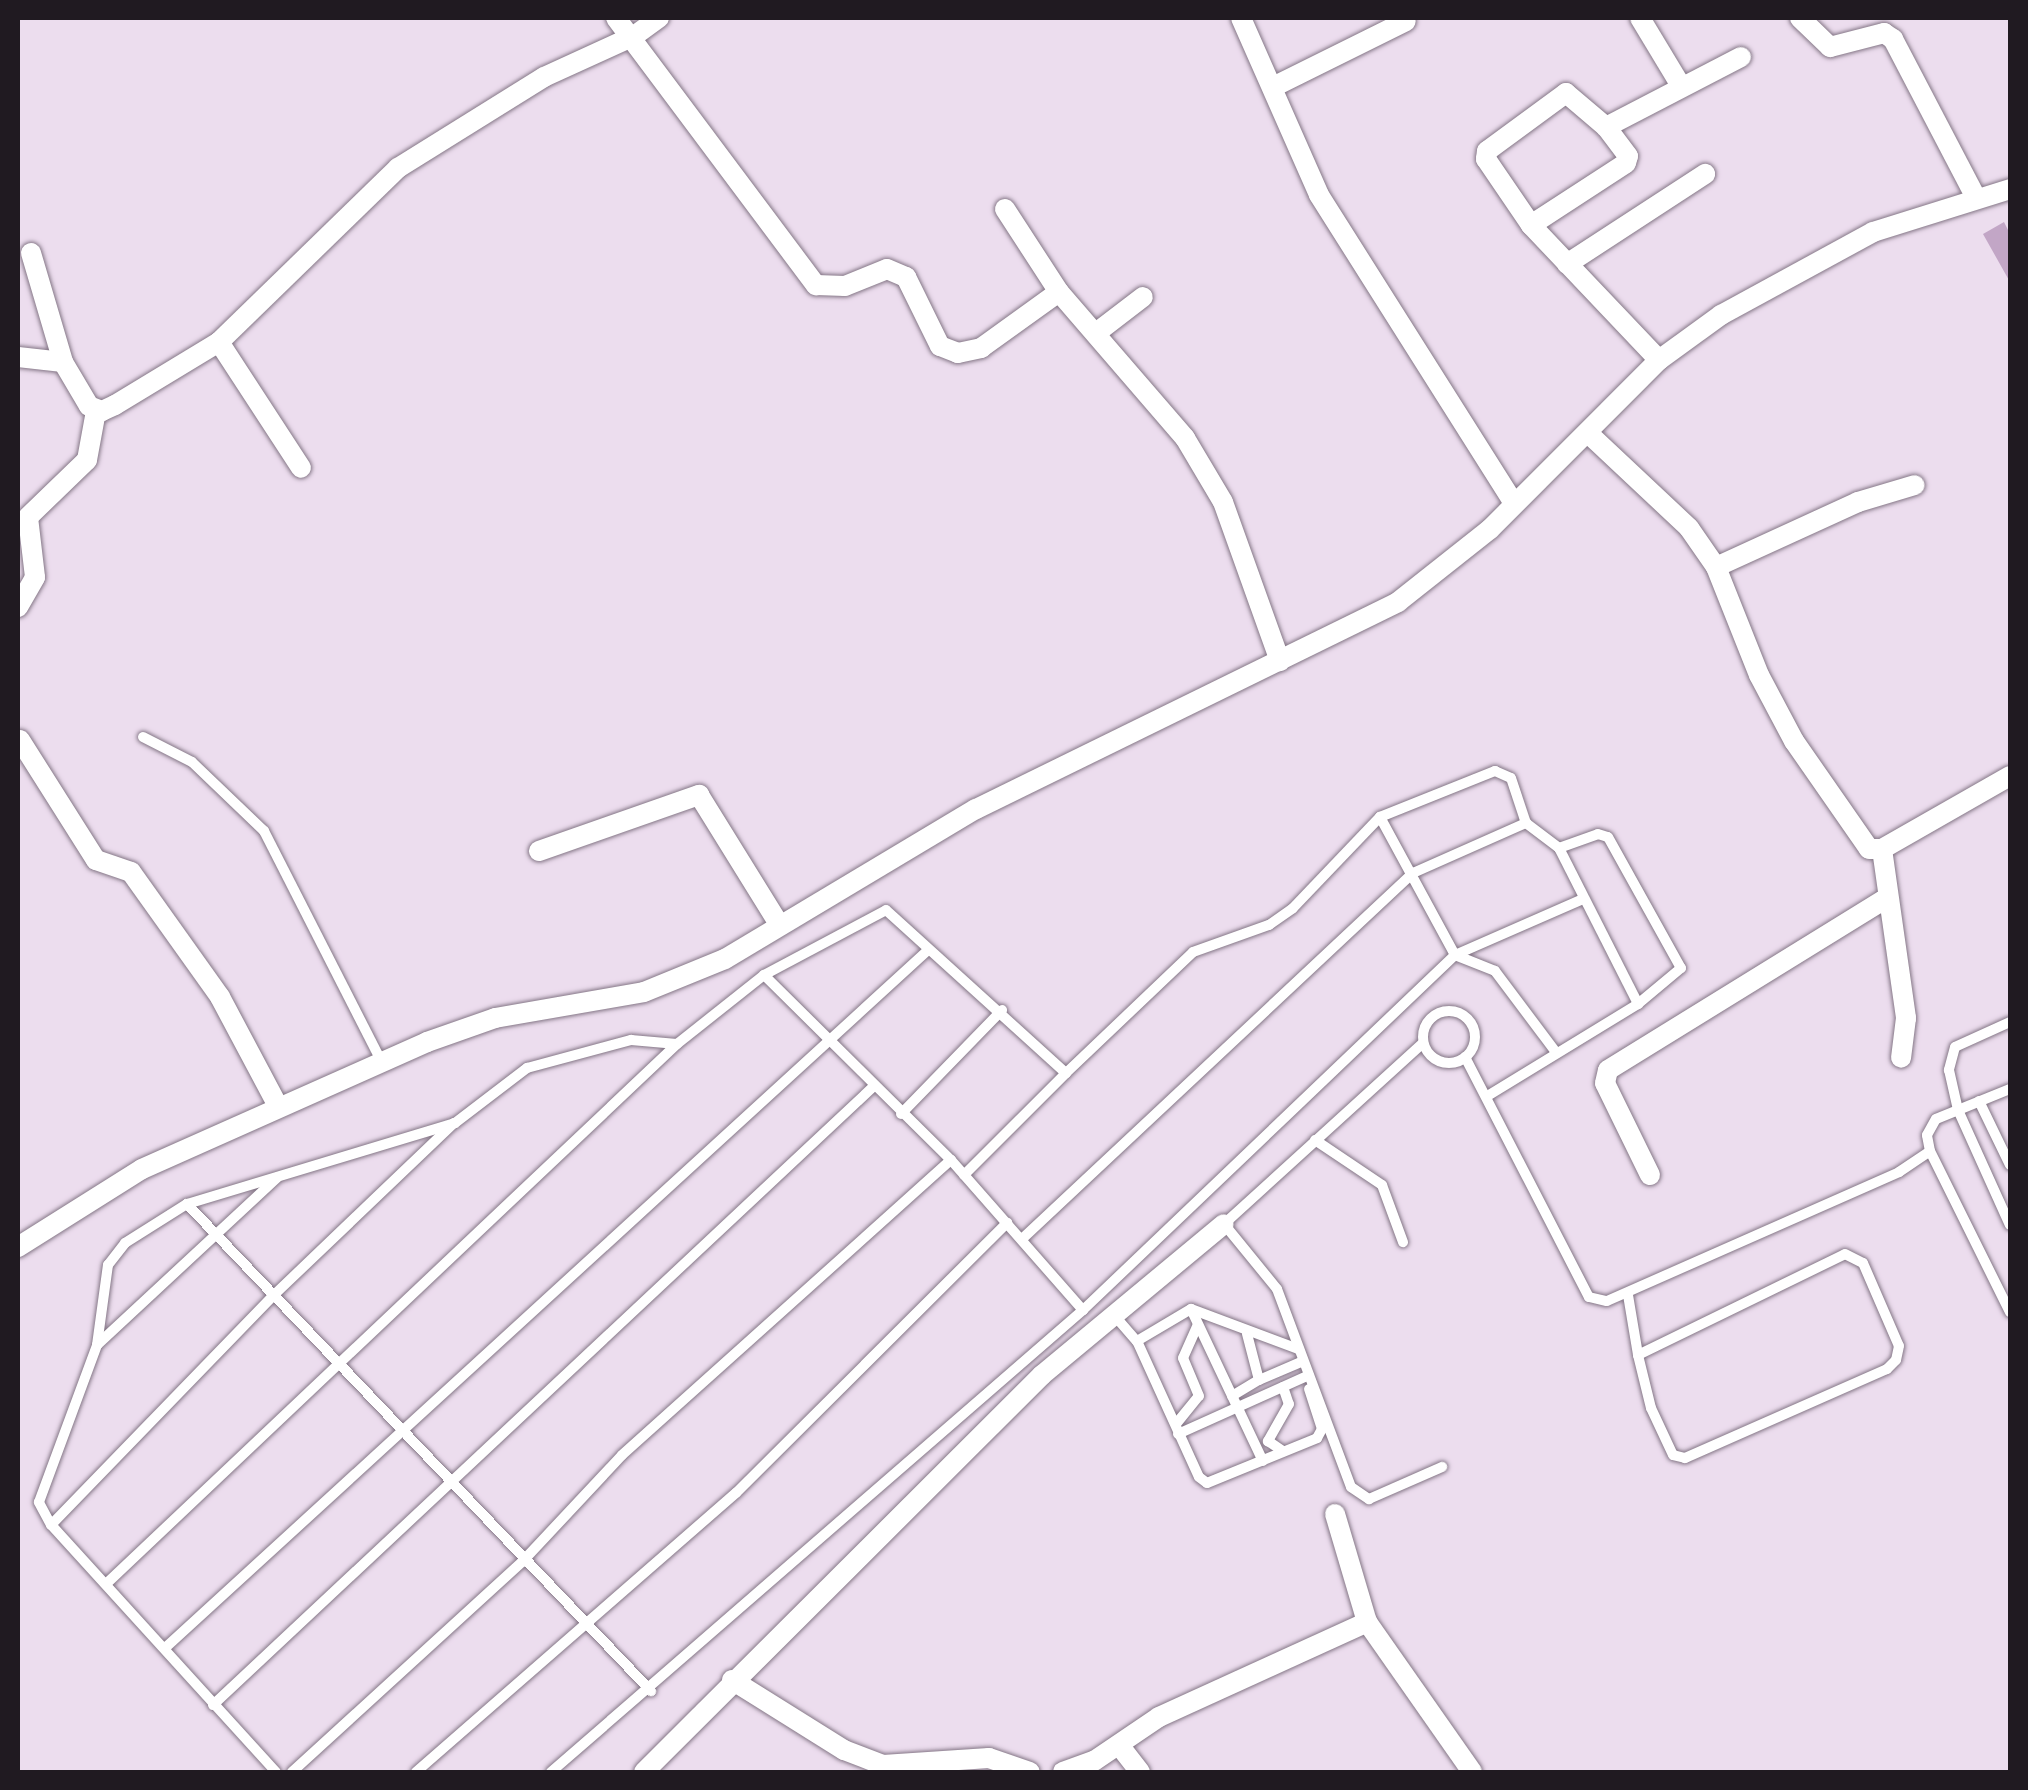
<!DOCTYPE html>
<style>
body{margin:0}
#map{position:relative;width:2028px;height:1790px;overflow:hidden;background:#ecddee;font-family:"Varela Round",sans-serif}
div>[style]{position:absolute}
.building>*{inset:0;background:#c2a6c6}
.roads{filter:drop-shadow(0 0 2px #847686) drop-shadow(0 0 2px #847686)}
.lane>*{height:10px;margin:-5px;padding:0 5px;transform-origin:5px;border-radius:5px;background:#fff}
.lane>.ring{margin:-5px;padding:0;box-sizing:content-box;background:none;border:10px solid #fff;border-radius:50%}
.street>*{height:20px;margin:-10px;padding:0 10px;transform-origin:10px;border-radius:10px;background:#fff}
span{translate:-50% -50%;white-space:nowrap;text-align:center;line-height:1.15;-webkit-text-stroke:10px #fff;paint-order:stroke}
.frame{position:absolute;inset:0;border:20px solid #201a21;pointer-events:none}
</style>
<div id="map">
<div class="building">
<i style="clip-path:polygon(2004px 222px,2010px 234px,2010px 282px,1983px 234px)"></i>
</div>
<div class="roads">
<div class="lane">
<i style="left:143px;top:737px;width:55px;rotate:27deg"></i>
<i style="left:192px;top:762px;width:100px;rotate:43.8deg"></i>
<i style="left:264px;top:831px;width:258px;rotate:63deg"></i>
<i style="left:1380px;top:817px;width:157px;rotate:61.5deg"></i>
<i style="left:1455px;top:955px;width:43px;rotate:21.8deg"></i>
<i style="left:1495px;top:971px;width:100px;rotate:53.1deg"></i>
<i style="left:1559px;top:848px;width:175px;rotate:63.1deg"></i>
<i style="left:764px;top:975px;width:263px;rotate:44.7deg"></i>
<i style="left:951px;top:1160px;width:200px;rotate:48.7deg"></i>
<i style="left:1083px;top:1310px;width:514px;rotate:-43.66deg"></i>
<i style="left:1455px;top:955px;width:140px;rotate:-23.6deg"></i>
<i class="ring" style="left:1423px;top:1011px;width:42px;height:42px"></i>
<i style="left:2010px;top:1022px;width:60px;rotate:155.6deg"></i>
<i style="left:1955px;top:1047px;width:24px;rotate:105deg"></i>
<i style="left:1949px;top:1070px;width:41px;rotate:77.3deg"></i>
<i style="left:1958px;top:1110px;width:126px;rotate:65.7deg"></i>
<i style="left:1423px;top:1043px;width:269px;rotate:137.7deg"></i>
<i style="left:1224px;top:1224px;width:84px;rotate:50.8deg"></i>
<i style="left:1277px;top:1289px;width:211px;rotate:69.5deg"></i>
<i style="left:1351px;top:1487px;width:22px;rotate:34deg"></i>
<i style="left:1369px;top:1499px;width:80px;rotate:-23.7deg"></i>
<i style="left:1465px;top:1057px;width:270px;rotate:62.7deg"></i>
<i style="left:1589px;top:1297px;width:18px;rotate:13deg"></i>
<i style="left:1607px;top:1301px;width:319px;rotate:-23.8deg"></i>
<i style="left:1899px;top:1172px;width:37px;rotate:-34deg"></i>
<i style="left:1930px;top:1151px;width:16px;rotate:-101deg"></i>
<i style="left:1927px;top:1135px;width:18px;rotate:-61deg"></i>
<i style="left:1936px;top:1119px;width:80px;rotate:-22.1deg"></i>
<i style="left:1979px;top:1101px;width:71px;rotate:64.2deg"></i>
<i style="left:901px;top:1114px;width:145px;rotate:-45.8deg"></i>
<i style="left:1315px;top:1140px;width:81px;rotate:33.9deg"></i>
<i style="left:1382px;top:1185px;width:61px;rotate:69.8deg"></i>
<i style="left:1930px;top:1151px;width:180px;rotate:63.6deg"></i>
<i style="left:964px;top:1175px;width:144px;rotate:-45deg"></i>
<i style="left:187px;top:1204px;width:673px;rotate:46.39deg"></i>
<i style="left:1022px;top:1239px;width:536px;rotate:-43.11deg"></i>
<i style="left:1413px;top:873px;width:124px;rotate:-23.9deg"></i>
<i style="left:1845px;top:1254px;width:20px;rotate:27deg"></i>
<i style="left:1863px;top:1263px;width:90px;rotate:66.6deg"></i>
<i style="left:1899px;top:1346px;width:14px;rotate:102deg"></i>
<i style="left:1896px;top:1360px;width:13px;rotate:135deg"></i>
<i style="left:1887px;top:1369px;width:221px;rotate:156.2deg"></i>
<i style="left:1685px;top:1458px;width:12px;rotate:-166deg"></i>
<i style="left:1673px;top:1455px;width:52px;rotate:-115.1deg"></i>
<i style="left:1651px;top:1408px;width:55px;rotate:-103.8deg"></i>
<i style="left:1638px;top:1355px;width:230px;rotate:-26deg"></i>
<i style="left:1628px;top:1295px;width:61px;rotate:80.5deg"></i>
<i style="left:1191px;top:1309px;width:168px;rotate:64.7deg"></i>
<i style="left:1114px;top:1315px;width:35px;rotate:49deg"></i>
<i style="left:1137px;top:1341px;width:149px;rotate:65.5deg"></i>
<i style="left:1199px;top:1477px;width:10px;rotate:37deg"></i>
<i style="left:1207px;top:1483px;width:119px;rotate:-22.2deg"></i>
<i style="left:1317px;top:1438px;width:10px;rotate:-61deg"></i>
<i style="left:1322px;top:1429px;width:42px;rotate:-108deg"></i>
<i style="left:1137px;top:1341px;width:63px;rotate:-30.7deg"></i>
<i style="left:1191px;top:1309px;width:114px;rotate:20.5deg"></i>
<i style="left:97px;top:1345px;width:246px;rotate:-42.9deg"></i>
<i style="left:1259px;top:1380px;width:46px;rotate:-23.2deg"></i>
<i style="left:1283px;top:1387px;width:18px;rotate:71deg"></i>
<i style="left:1289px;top:1404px;width:43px;rotate:119.6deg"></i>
<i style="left:1268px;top:1441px;width:18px;rotate:34deg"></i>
<i style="left:1232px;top:1396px;width:31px;rotate:-31deg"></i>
<i style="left:1259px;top:1380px;width:48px;rotate:-104.6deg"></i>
<i style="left:1176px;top:1424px;width:36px;rotate:-51deg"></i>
<i style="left:1199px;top:1396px;width:41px;rotate:-112.8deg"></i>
<i style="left:1183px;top:1358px;width:36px;rotate:-66deg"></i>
<i style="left:1178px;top:1434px;width:139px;rotate:-24.2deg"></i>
<i style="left:51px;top:1525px;width:323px;rotate:-45.9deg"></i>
<i style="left:276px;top:1293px;width:246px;rotate:-43.7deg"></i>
<i style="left:106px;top:1584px;width:786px;rotate:-43.4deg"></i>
<i style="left:165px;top:1648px;width:1034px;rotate:-42.45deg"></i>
<i style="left:213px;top:1705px;width:906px;rotate:-43.12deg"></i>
<i style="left:276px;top:1772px;width:334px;rotate:-132.3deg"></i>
<i style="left:51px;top:1525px;width:26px;rotate:-118deg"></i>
<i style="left:39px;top:1502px;width:167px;rotate:-69.7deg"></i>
<i style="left:97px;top:1345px;width:81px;rotate:-82.2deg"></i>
<i style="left:108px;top:1265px;width:28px;rotate:-52deg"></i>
<i style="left:125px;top:1243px;width:73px;rotate:-32.2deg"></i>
<i style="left:187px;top:1204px;width:280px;rotate:-16.8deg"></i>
<i style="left:455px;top:1123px;width:91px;rotate:-37.4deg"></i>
<i style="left:527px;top:1068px;width:108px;rotate:-15.1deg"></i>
<i style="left:631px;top:1040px;width:46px;rotate:5deg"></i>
<i style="left:677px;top:1044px;width:111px;rotate:-38.4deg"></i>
<i style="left:764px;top:975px;width:138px;rotate:-28deg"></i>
<i style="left:886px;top:910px;width:243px;rotate:42.2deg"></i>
<i style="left:1066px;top:1073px;width:175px;rotate:-43.6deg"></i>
<i style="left:1193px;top:952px;width:81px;rotate:-19.6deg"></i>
<i style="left:1269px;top:925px;width:29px;rotate:-35deg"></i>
<i style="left:1293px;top:908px;width:126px;rotate:-46.3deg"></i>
<i style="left:1380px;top:817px;width:124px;rotate:-21.8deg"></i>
<i style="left:1495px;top:771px;width:17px;rotate:24deg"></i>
<i style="left:1511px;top:778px;width:47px;rotate:71.6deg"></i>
<i style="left:1526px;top:823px;width:41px;rotate:37.1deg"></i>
<i style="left:1559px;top:848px;width:41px;rotate:-19.7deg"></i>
<i style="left:1598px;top:834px;width:10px;rotate:17deg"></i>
<i style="left:1608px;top:837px;width:150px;rotate:60.9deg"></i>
<i style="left:1681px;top:968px;width:56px;rotate:140.1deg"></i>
<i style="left:1638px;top:1004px;width:175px;rotate:148.6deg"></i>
<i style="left:292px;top:1772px;width:311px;rotate:-42.4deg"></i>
<i style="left:522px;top:1562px;width:146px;rotate:-46.9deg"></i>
<i style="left:622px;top:1455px;width:442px;rotate:-41.9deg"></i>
<i style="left:416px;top:1772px;width:425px;rotate:-41.1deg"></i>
<i style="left:736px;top:1493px;width:383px;rotate:-44.9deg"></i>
<i style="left:551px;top:1772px;width:705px;rotate:-40.97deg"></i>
</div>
<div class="street">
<i style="left:616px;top:18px;width:334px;rotate:53.2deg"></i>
<i style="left:816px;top:285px;width:29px;rotate:2deg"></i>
<i style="left:845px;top:286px;width:45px;rotate:-22deg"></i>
<i style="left:887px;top:269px;width:21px;rotate:23deg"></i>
<i style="left:906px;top:277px;width:77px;rotate:63.8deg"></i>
<i style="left:940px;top:346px;width:19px;rotate:21deg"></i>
<i style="left:958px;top:353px;width:24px;rotate:-12deg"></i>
<i style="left:981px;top:348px;width:96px;rotate:-35.7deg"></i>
<i style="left:1241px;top:18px;width:193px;rotate:66.2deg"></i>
<i style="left:1319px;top:195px;width:365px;rotate:57.7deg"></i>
<i style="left:1640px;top:18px;width:79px;rotate:58.9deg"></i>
<i style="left:1800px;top:18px;width:42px;rotate:44deg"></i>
<i style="left:1830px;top:47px;width:56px;rotate:-14.5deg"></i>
<i style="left:1884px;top:33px;width:11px;rotate:34deg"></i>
<i style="left:1893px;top:39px;width:179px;rotate:62.4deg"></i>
<i style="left:1273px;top:87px;width:148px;rotate:-26.4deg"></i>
<i style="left:1005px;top:209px;width:99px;rotate:57deg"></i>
<i style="left:1059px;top:292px;width:193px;rotate:49.2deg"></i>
<i style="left:1185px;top:438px;width:74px;rotate:59.3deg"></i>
<i style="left:1223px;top:502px;width:169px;rotate:70.3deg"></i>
<i style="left:1531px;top:225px;width:80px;rotate:-124.3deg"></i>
<i style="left:1486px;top:159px;width:8px;rotate:-83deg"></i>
<i style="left:1487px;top:151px;width:98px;rotate:-36.3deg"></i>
<i style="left:1566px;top:93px;width:52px;rotate:40.4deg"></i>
<i style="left:31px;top:253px;width:114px;rotate:73.6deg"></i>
<i style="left:1567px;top:264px;width:165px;rotate:-33.1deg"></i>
<i style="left:1096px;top:333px;width:59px;rotate:-37.5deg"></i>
<i style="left:219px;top:342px;width:150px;rotate:56.9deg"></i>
<i style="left:18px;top:357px;width:45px;rotate:6.3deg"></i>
<i style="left:63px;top:362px;width:51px;rotate:59.4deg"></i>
<i style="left:89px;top:406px;width:14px;rotate:21deg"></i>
<i style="left:102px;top:411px;width:14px;rotate:-25deg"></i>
<i style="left:115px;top:405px;width:122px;rotate:-31.2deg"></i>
<i style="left:219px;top:342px;width:250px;rotate:-44.2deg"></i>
<i style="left:398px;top:168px;width:172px;rotate:-31.9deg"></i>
<i style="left:544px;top:77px;width:99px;rotate:-24.5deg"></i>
<i style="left:634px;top:36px;width:31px;rotate:-36deg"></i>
<i style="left:1659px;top:360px;width:186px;rotate:-133.5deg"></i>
<i style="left:1531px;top:225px;width:113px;rotate:-33.1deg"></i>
<i style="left:1626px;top:163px;width:7px;rotate:-74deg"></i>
<i style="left:1628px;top:156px;width:36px;rotate:-127deg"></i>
<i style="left:1606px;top:127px;width:152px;rotate:-27.4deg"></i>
<i style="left:1589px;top:434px;width:137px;rotate:43.2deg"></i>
<i style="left:1689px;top:528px;width:47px;rotate:55.3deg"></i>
<i style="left:1716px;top:567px;width:116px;rotate:68.3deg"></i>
<i style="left:1759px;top:675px;width:75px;rotate:62.1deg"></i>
<i style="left:1794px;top:741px;width:131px;rotate:55.2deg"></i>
<i style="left:1869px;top:849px;width:13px"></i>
<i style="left:1882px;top:849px;width:147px;rotate:-29.7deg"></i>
<i style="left:1716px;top:567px;width:156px;rotate:-24.6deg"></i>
<i style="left:1858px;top:502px;width:59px;rotate:-16.6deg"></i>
<i style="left:18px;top:607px;width:34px;rotate:-60deg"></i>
<i style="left:35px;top:577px;width:60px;rotate:-96.7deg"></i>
<i style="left:28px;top:517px;width:82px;rotate:-44deg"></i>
<i style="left:87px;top:460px;width:50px;rotate:-79.6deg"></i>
<i style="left:20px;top:740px;width:142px;rotate:57.7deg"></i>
<i style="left:96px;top:860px;width:37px;rotate:19deg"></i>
<i style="left:131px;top:872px;width:153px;rotate:54.5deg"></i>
<i style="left:220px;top:997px;width:121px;rotate:62deg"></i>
<i style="left:1882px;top:849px;width:171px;rotate:81.9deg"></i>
<i style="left:1906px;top:1018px;width:40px;rotate:97.1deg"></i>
<i style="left:539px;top:851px;width:170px;rotate:-19.3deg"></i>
<i style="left:699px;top:795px;width:152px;rotate:58.2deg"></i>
<i style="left:1650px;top:1175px;width:102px;rotate:-116.1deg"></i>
<i style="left:1605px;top:1083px;width:13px;rotate:-77deg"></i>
<i style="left:1608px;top:1070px;width:328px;rotate:-31.7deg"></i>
<i style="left:18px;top:1247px;width:146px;rotate:-32.2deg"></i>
<i style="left:142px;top:1169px;width:312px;rotate:-24deg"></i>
<i style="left:427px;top:1042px;width:72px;rotate:-19.4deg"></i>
<i style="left:495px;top:1018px;width:151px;rotate:-9.9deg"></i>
<i style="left:644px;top:992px;width:87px;rotate:-22.2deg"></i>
<i style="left:725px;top:959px;width:292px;rotate:-30.9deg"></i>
<i style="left:976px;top:809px;width:470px;rotate:-26.1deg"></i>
<i style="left:1398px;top:602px;width:117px;rotate:-38.4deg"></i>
<i style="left:1490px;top:529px;width:239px;rotate:-45deg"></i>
<i style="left:1659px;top:360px;width:77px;rotate:-36deg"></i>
<i style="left:1721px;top:315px;width:173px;rotate:-28.6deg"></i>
<i style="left:1873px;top:232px;width:144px;rotate:-17.4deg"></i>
<i style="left:1335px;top:1514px;width:113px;rotate:73.5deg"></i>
<i style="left:1367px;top:1622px;width:183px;rotate:55deg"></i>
<i style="left:732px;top:1680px;width:132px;rotate:32deg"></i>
<i style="left:844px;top:1750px;width:42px;rotate:21deg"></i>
<i style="left:883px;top:1765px;width:106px;rotate:-3.8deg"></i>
<i style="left:989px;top:1758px;width:43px;rotate:18.9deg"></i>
<i style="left:1119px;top:1745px;width:34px;rotate:52deg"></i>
<i style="left:644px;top:1772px;width:562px;rotate:-44.93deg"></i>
<i style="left:1042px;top:1375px;width:236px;rotate:-39.7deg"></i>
<i style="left:1063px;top:1772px;width:33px;rotate:-20deg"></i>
<i style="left:1094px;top:1761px;width:78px;rotate:-34.1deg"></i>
<i style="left:1159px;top:1717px;width:229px;rotate:-24.5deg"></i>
</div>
</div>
<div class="frame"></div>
</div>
